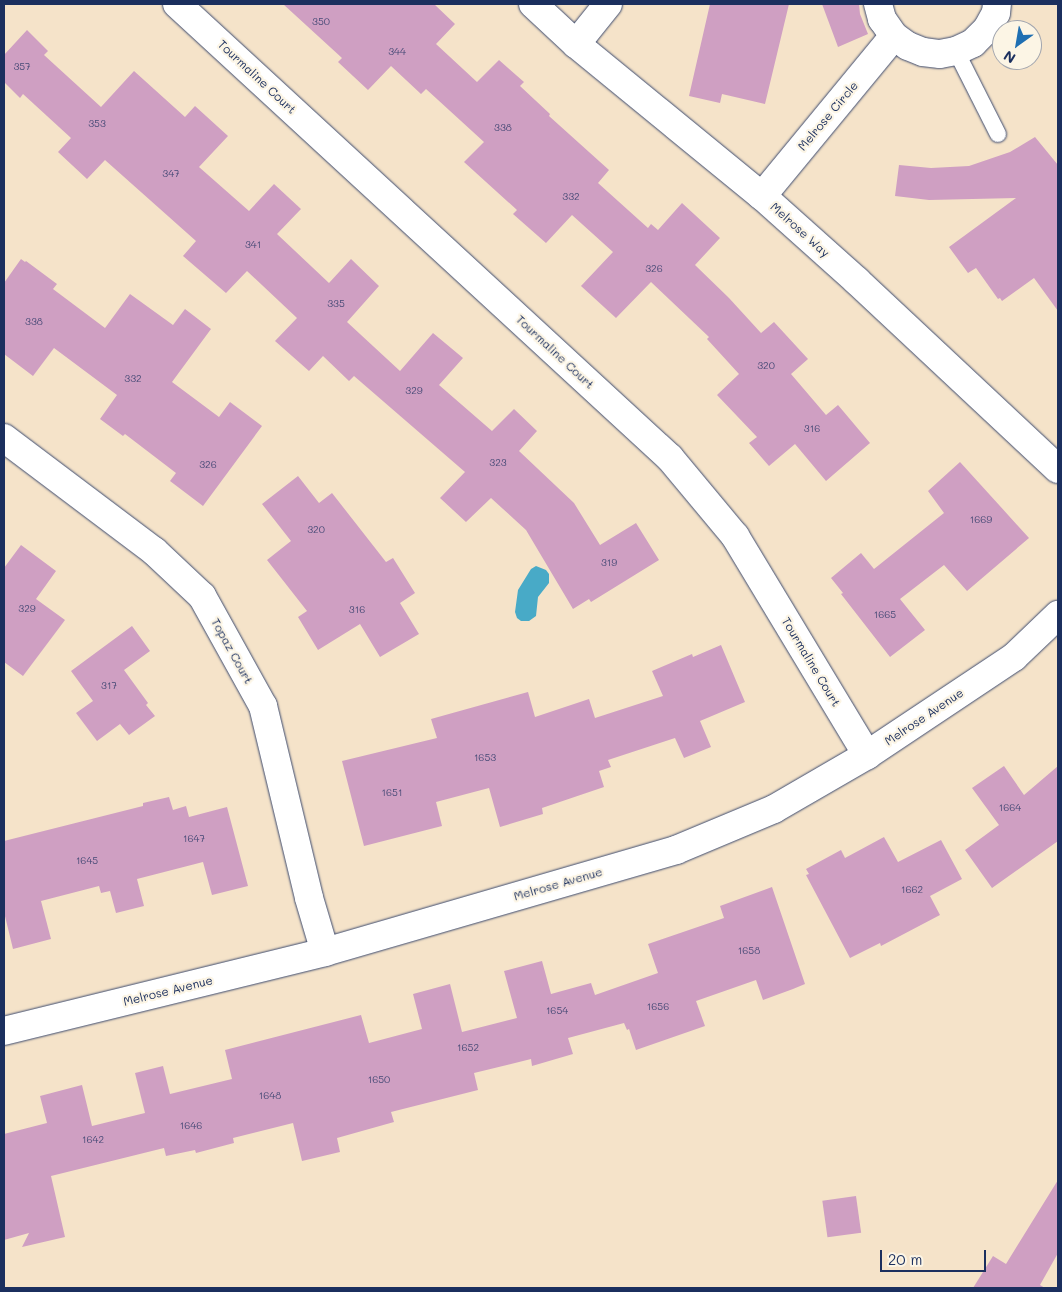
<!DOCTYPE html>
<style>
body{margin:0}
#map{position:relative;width:1062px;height:1292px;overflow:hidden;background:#f5e3c9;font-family:Mali,sans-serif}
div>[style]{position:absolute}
.water>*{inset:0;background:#48aac7}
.building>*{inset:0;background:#cf9fc2;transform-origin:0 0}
.roads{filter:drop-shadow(0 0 1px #3c4a6e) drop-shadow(0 0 1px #3c4a6e)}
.lane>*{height:16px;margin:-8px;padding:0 8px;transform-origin:8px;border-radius:8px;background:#fff}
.street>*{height:28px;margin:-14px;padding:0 14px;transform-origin:14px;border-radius:14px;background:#fff}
.secondary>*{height:28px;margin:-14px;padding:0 14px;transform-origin:14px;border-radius:14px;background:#fff}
span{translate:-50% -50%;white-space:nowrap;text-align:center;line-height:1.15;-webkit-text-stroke:4.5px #fcf5e5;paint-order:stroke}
.number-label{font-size:10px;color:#484b77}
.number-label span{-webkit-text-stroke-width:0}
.street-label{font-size:12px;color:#1b2f5e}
.frame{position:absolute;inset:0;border:5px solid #1b2f5e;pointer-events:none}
.north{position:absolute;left:992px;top:20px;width:50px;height:50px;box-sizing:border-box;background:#fcf5e5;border:1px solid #a2a6af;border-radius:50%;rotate:212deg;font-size:14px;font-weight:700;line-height:20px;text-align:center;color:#1b2f5e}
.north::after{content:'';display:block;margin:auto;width:18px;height:22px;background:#1f6fb2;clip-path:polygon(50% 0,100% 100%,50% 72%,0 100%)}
.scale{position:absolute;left:880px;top:1250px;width:106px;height:22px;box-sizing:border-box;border:2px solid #1b2f5e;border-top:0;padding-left:6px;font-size:15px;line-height:18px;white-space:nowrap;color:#1b2f5e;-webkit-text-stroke:4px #fcf5e5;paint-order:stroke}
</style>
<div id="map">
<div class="water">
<i style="clip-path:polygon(536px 566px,546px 570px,549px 574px,549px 583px,538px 597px,536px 616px,529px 621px,521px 621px,517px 618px,515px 612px,518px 590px,531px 569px)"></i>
</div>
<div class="building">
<i style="clip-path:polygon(283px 4px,434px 4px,455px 24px,436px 44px,477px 82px,499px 60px,524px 82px,520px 86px,550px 114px,549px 116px,609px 170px,598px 183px,648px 228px,651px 224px,658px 230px,682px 203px,720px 238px,695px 265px,729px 298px,761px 333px,774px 322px,808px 359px,791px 374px,826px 415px,838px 405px,870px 443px,826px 481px,795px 444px,769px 466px,749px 443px,757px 437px,717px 395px,739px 374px,707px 339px,709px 337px,651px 282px,616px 318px,581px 286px,613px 252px,572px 215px,546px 243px,513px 214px,517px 210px,464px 162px,484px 142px,426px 89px,421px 94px,391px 66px,368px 90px,338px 62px,342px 58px)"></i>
<i style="clip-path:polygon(710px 4px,789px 4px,765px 104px,722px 94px,720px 103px,689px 96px)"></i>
<i style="clip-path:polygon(822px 4px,859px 4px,860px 14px,868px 34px,838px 47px)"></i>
<i style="clip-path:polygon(27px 30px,48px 51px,44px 55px,101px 107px,134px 71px,185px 117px,195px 106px,228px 136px,199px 167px,249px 211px,274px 184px,301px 209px,277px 234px,329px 283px,351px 259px,379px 286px,347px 322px,400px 371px,433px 333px,463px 358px,439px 385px,492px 431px,514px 409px,537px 431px,519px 451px,574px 503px,600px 545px,636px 523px,659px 560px,591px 602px,589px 599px,573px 609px,526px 530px,491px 498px,466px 522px,440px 498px,465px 472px,354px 376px,349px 381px,323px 356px,309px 371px,275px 341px,297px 318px,247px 271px,226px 293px,183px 256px,196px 241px,105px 160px,87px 179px,58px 152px,71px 138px,23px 94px,20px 98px,4px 82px,4px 55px)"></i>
<i style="clip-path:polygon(1035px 137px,1058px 165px,1058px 311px,1034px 278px,1002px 301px,1000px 298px,998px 299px,976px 268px,968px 273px,949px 247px,1016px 198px,929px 200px,895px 196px,899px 165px,931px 168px,969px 166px,1010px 152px)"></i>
<i style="clip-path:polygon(21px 259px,25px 262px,26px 261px,57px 284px,53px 289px,105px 328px,130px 294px,173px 325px,185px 309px,211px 329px,172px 382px,219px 417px,230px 402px,262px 426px,203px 506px,170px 481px,176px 473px,125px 434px,123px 436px,100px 419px,117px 395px,54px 348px,33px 376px,4px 354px,4px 283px)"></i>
<i style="clip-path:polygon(960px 462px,1029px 538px,967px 591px,944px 565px,900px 599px,925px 630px,890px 657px,841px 594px,843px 593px,831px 578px,861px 553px,874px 569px,944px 513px,928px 491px)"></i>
<i style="clip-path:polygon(298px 476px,319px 503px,332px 493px,386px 562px,393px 558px,415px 593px,400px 603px,419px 634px,380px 657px,360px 624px,318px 650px,298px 617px,307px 611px,267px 560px,291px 541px,262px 504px)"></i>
<i style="clip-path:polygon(21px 545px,56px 571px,36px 599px,65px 620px,23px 676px,4px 662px,4px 568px)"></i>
<i style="clip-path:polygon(132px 626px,150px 651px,124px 670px,148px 703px,146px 705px,155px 716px,129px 735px,120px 724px,97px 741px,76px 713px,93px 701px,71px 671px)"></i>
<i style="clip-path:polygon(721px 645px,745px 702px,700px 721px,711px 747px,684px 758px,675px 738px,608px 760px,611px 767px,599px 771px,604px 787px,542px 808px,543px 814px,500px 827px,489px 788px,436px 802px,442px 826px,364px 846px,342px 761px,437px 738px,431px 719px,528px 692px,535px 717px,589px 699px,595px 718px,663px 696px,652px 671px,692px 654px,693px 657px)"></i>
<i style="clip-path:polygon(1004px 766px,1024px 795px,1058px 766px,1058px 841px,992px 888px,965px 850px,999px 825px,972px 788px)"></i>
<i style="clip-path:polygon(169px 797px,173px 810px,186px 806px,189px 817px,227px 807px,248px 886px,212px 895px,203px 862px,137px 879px,144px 906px,116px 913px,110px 891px,101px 893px,99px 886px,41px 901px,51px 939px,13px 949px,4px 912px,4px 841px,143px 806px,143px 803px)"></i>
<i style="clip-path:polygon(884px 837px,898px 862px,941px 840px,962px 879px,930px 896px,940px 915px,881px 946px,880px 943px,850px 958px,806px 875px,809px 874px,806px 869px,841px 850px,845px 858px)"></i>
<i style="clip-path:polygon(772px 887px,805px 984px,793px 989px,763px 1000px,756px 980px,696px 1001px,705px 1026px,636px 1050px,629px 1029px,627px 1030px,624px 1023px,568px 1038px,573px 1054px,532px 1066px,531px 1059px,474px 1073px,478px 1090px,391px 1112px,394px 1122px,337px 1138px,340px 1152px,302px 1161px,293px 1123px,233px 1138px,234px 1143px,196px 1153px,195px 1150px,166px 1156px,164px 1148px,51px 1176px,65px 1237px,22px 1247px,29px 1233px,4px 1240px,4px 1134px,47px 1123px,40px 1096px,82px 1085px,92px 1126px,145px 1113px,135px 1073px,163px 1066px,170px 1094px,232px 1079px,225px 1050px,361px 1015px,369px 1043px,422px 1029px,413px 994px,450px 984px,462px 1032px,517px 1018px,504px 971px,542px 961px,551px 994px,591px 983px,595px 995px,658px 973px,648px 944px,724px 918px,720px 906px)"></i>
<i style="clip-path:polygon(1058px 1180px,1058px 1253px,1040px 1285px,1045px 1288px,973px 1288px,993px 1256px,1006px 1264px)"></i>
<i style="left:856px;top:1196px;width:37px;height:34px;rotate:82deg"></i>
</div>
<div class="roads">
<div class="lane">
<i style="left:956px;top:51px;width:93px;rotate:63.2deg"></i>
</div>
<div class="street">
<i style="left:177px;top:4px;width:670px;rotate:42.64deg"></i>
<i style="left:670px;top:458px;width:102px;rotate:50.2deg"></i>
<i style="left:735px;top:536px;width:256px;rotate:58.9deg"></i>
<i style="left:533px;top:4px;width:59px;rotate:42.9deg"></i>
<i style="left:576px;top:44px;width:240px;rotate:39.3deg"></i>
<i style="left:762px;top:196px;width:127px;rotate:41.8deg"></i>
<i style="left:857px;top:281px;width:275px;rotate:43.1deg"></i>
<i style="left:878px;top:4px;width:16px;rotate:75deg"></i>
<i style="left:882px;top:19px;width:21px;rotate:55deg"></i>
<i style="left:894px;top:36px;width:17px;rotate:36deg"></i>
<i style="left:908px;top:46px;width:16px;rotate:22deg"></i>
<i style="left:923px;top:52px;width:17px;rotate:7deg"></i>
<i style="left:940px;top:54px;width:16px;rotate:-11deg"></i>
<i style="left:956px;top:51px;width:19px;rotate:-25deg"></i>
<i style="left:973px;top:43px;width:20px;rotate:-45deg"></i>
<i style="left:987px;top:29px;width:18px;rotate:-61deg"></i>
<i style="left:996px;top:13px;width:9px;rotate:-84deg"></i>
<i style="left:576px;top:44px;width:51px;rotate:-51.3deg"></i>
<i style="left:762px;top:196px;width:207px;rotate:-50.5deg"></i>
<i style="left:4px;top:438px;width:188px;rotate:37deg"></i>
<i style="left:154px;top:551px;width:66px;rotate:43.2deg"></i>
<i style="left:202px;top:596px;width:126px;rotate:61deg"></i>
<i style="left:263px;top:706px;width:197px;rotate:76.5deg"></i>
<i style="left:309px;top:898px;width:56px;rotate:73.5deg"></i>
</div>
<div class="secondary">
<i style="left:4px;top:1031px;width:331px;rotate:-13.8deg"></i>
<i style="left:325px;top:952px;width:366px;rotate:-16.2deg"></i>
<i style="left:676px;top:850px;width:106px;rotate:-22.7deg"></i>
<i style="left:774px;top:809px;width:108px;rotate:-30.1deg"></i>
<i style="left:867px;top:755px;width:177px;rotate:-33.7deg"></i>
<i style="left:1014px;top:657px;width:61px;rotate:-43.7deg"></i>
</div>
</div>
<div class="number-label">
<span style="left:321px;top:22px">350</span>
<span style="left:397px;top:52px">344</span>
<span style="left:22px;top:67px">357</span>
<span style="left:97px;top:124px">353</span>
<span style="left:503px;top:128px">338</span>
<span style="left:171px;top:174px">347</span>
<span style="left:571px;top:197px">332</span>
<span style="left:253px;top:245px">341</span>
<span style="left:654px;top:269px">326</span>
<span style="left:336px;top:304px">335</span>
<span style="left:34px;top:322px">338</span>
<span style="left:766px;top:366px">320</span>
<span style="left:133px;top:379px">332</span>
<span style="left:414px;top:391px">329</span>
<span style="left:812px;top:429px">316</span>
<span style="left:498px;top:463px">323</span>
<span style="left:208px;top:465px">326</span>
<span style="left:981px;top:520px">1669</span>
<span style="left:316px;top:530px">320</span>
<span style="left:609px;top:563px">319</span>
<span style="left:27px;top:609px">329</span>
<span style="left:357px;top:610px">316</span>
<span style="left:885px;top:615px">1665</span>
<span style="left:109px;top:686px">317</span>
<span style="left:485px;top:758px">1653</span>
<span style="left:392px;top:793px">1651</span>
<span style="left:1010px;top:808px">1664</span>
<span style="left:194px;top:839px">1647</span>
<span style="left:87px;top:861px">1645</span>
<span style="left:912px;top:890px">1662</span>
<span style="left:749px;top:951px">1658</span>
<span style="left:658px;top:1007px">1656</span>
<span style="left:557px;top:1011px">1654</span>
<span style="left:468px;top:1048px">1652</span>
<span style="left:379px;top:1080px">1650</span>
<span style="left:270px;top:1096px">1648</span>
<span style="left:191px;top:1126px">1646</span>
<span style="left:93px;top:1140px">1642</span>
</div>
<div class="street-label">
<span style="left:257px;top:77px;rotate:43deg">Tourmaline Court</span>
<span style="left:828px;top:116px;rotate:-50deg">Melrose Circle</span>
<span style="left:800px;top:230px;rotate:42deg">Melrose Way</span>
<span style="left:555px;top:352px;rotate:43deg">Tourmaline Court</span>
<span style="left:232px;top:651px;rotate:61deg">Topaz Court</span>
<span style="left:811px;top:662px;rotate:59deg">Tourmaline Court</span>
<span style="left:924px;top:717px;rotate:-34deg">Melrose Avenue</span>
<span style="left:558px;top:884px;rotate:-16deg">Melrose Avenue</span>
<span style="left:168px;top:991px;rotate:-14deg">Melrose Avenue</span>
</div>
<div class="frame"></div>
<div class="north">N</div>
<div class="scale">20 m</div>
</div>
